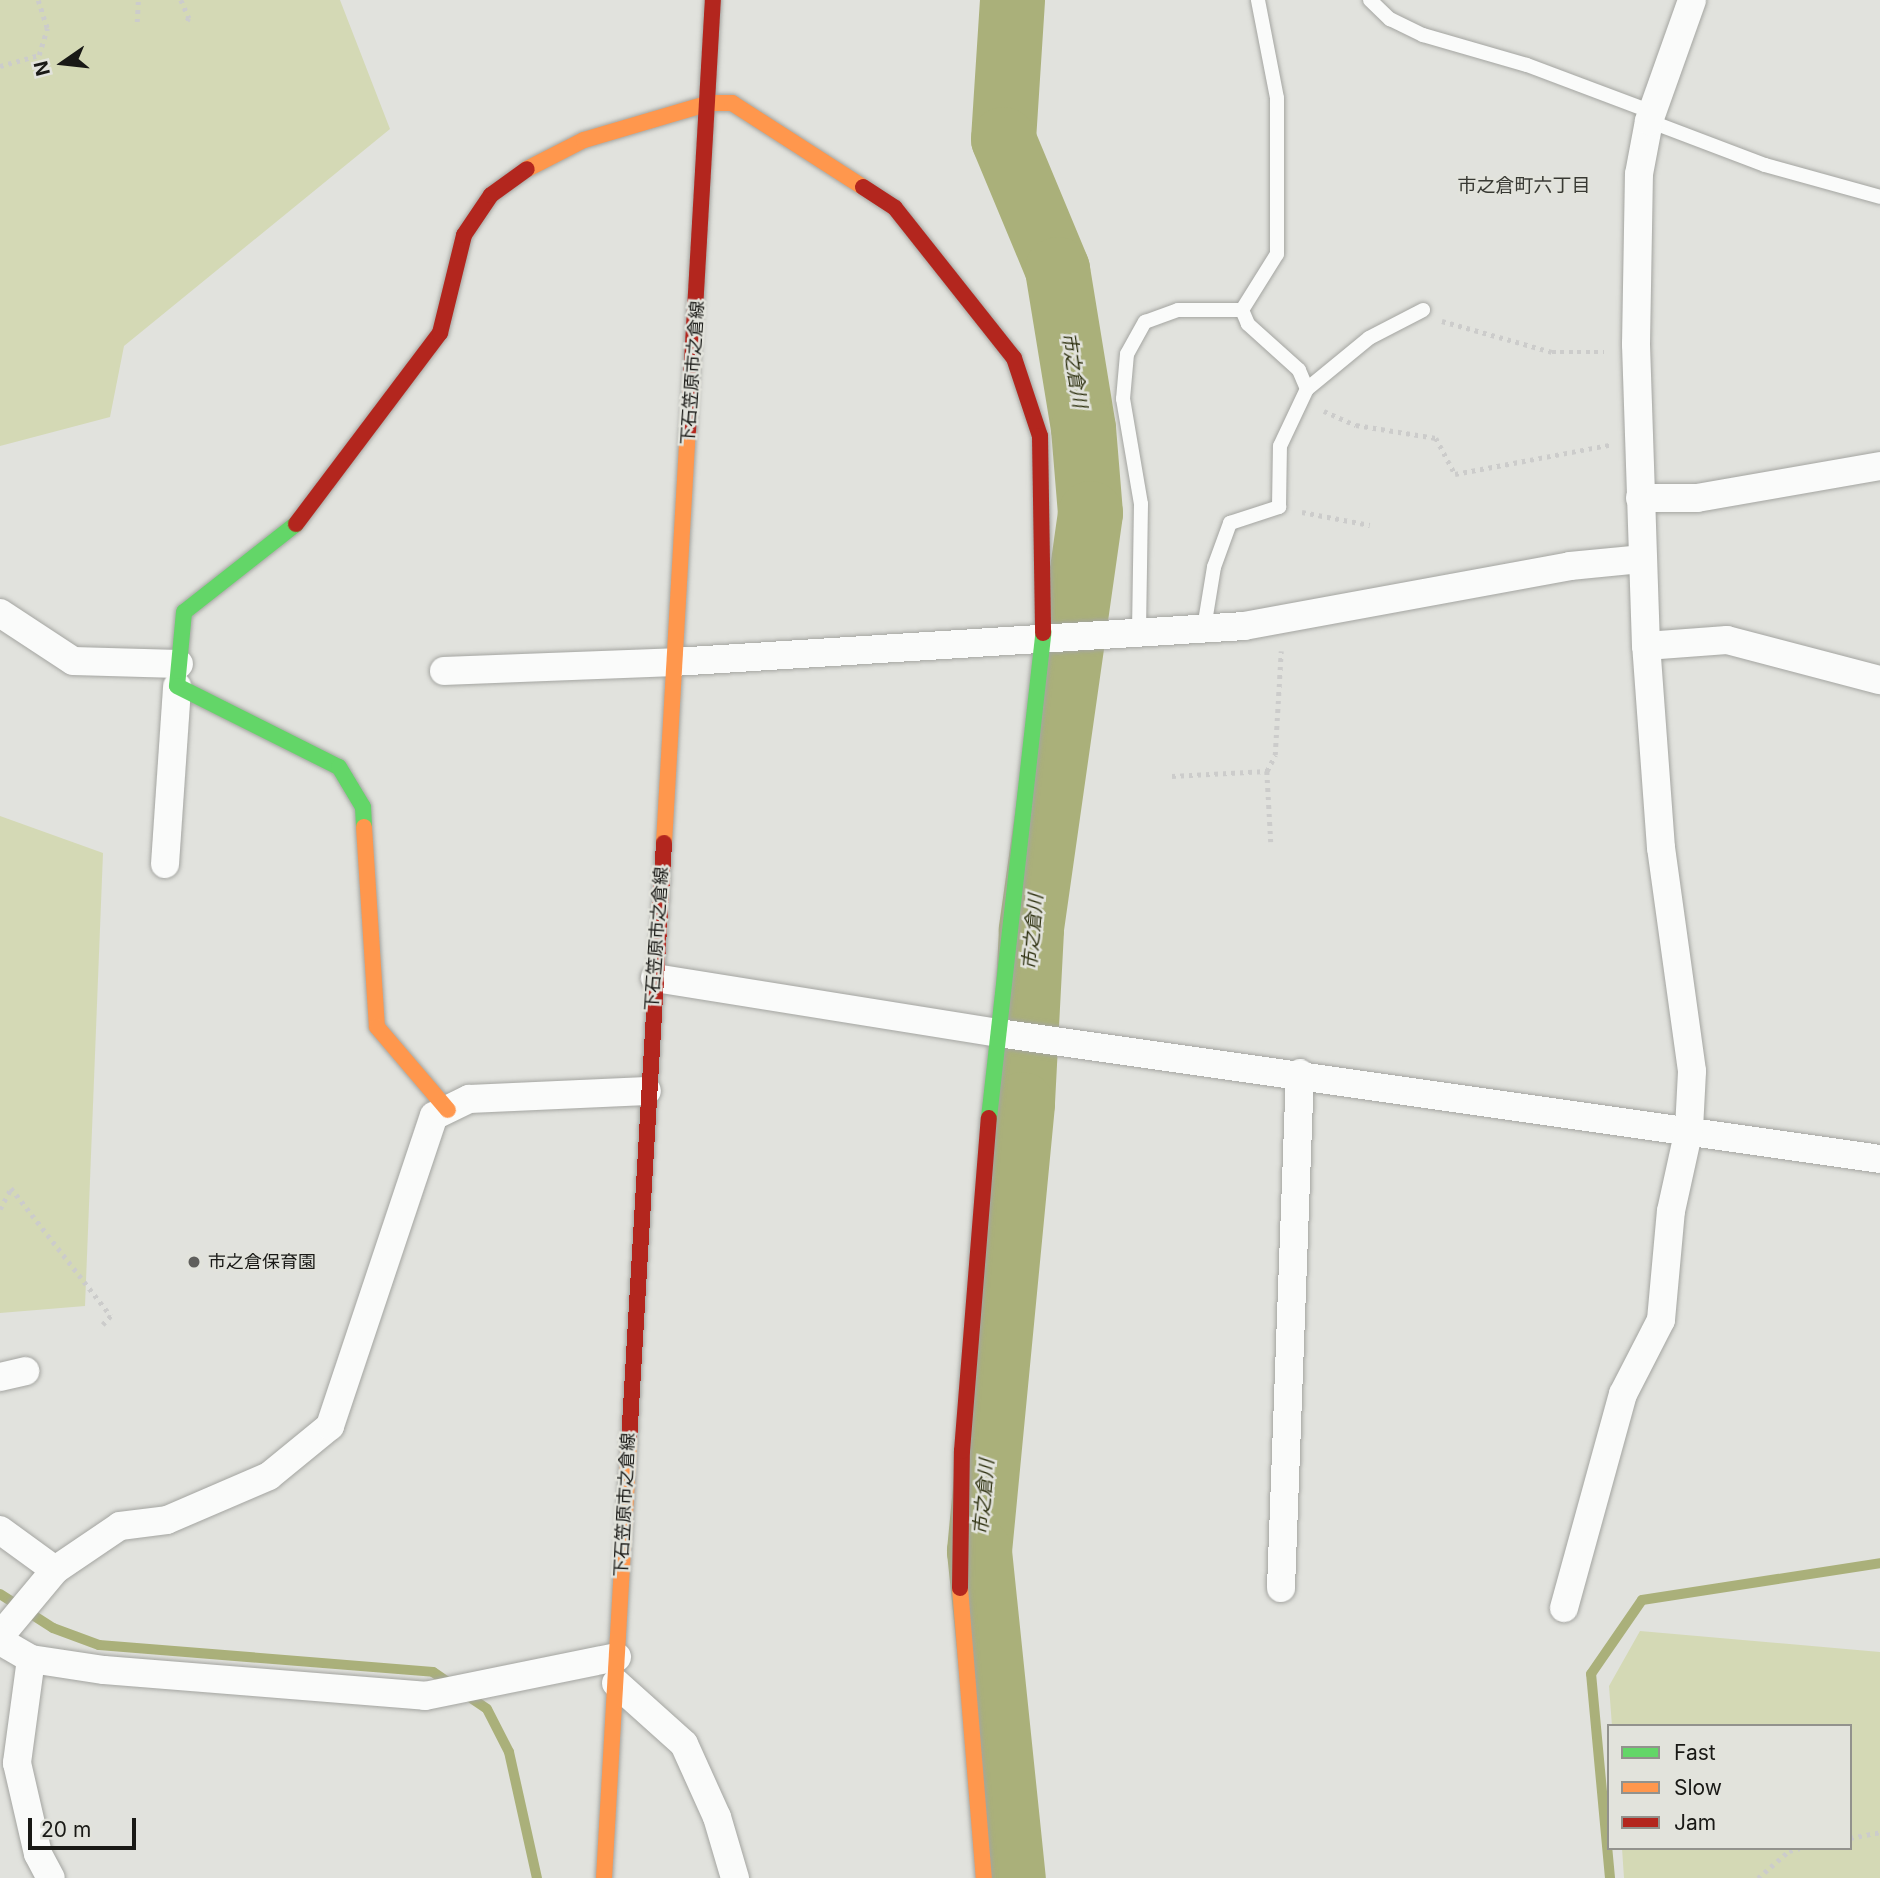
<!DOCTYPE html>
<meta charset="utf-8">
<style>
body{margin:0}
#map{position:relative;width:1880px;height:1878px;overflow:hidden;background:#e1e2dd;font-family:Inter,"Noto Sans JP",sans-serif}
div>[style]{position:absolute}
.green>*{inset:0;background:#d4d9b5}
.stream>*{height:10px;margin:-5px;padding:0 5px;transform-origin:5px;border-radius:5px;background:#aab07a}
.river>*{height:65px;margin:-32.5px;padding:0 32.5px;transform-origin:32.5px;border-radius:32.5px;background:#aab07a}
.path>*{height:4.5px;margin-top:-2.25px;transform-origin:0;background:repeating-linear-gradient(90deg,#cccccb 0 3.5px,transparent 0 8.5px)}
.roads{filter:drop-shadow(0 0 2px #a4a5a1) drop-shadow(0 0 2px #a4a5a1)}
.lane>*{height:14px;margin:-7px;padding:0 7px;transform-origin:7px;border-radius:7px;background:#fafbfa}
.street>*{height:28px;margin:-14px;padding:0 14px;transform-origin:14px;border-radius:14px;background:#fafbfa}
.fast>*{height:16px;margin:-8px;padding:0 8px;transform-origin:8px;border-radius:8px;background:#63d668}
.slow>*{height:16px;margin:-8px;padding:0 8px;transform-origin:8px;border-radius:8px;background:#ff974d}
.jam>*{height:16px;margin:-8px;padding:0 8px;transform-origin:8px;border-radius:8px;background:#b3261e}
.dots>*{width:19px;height:19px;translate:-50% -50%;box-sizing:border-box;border:4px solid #e2e3dc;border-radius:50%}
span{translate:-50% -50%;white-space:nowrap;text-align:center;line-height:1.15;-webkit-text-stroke:5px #e2e3dc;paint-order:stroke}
.street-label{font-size:18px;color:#191916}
.poi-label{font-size:18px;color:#191916}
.left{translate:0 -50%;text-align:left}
.neighbourhood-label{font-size:19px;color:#383933}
.water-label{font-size:19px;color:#2e3110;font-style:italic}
.legend{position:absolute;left:1607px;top:1724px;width:245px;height:126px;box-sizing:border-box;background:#e2e3dc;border:2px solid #92928d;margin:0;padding:9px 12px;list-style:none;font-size:21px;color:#191916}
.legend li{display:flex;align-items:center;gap:14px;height:35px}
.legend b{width:35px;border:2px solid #92928d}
.north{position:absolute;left:28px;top:28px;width:70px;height:70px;-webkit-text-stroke:5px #e2e3dc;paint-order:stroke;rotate:256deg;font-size:19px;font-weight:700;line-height:28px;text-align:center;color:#191916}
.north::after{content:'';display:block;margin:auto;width:24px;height:32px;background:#191916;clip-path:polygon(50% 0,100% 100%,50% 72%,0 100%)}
.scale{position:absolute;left:28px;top:1818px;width:108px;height:32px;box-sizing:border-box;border:4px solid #191916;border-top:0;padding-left:9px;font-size:21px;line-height:24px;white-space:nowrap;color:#191916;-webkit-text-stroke:5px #e2e3dc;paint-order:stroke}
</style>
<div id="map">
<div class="green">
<i style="clip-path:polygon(0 0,340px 0,390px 129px,124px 346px,110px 417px,0 446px)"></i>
<i style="clip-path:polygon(0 816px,103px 853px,85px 1306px,0 1313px)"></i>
<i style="clip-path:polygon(1640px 1631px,1880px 1652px,1880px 1878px,1624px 1878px,1622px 1848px,1850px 1848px,1850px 1726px,1612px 1726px,1609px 1686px)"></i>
</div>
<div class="stream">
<i style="left:0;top:1594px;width:63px;rotate:32.7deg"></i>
<i style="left:53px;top:1628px;width:49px;rotate:20.3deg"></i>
<i style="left:99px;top:1645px;width:335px;rotate:4.6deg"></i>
<i style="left:433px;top:1672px;width:65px;rotate:34.4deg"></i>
<i style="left:487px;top:1709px;width:48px;rotate:62.9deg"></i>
<i style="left:509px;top:1752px;width:129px;rotate:77.5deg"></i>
<i style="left:1610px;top:1878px;width:205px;rotate:-95.3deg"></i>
<i style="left:1591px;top:1674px;width:90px;rotate:-55.4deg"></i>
<i style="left:1642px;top:1600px;width:241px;rotate:-8.8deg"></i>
</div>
<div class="river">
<i style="left:1012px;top:0;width:139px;rotate:93.7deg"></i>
<i style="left:1003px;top:139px;width:141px;rotate:67.4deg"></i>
<i style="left:1057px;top:269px;width:161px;rotate:80.7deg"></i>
<i style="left:1083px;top:428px;width:85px;rotate:85.3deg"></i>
<i style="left:1090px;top:513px;width:421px;rotate:98.1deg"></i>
<i style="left:1031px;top:930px;width:174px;rotate:93deg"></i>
<i style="left:1022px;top:1104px;width:449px;rotate:95.5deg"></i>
<i style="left:979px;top:1551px;width:329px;rotate:84.1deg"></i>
</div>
<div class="path">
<i style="left:181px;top:0;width:20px;rotate:66deg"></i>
<i style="left:189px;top:18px;width:8px;rotate:120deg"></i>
<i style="left:137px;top:22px;width:22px;rotate:-87deg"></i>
<i style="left:0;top:66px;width:41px;rotate:-15.8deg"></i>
<i style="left:39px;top:55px;width:28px;rotate:-73deg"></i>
<i style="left:47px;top:28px;width:29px;rotate:-108deg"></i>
<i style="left:1442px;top:321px;width:114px;rotate:15.7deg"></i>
<i style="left:1552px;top:352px;width:52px"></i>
<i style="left:1324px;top:411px;width:35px;rotate:24deg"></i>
<i style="left:1356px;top:425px;width:81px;rotate:9.2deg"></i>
<i style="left:1436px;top:438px;width:41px;rotate:62.2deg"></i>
<i style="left:1455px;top:474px;width:157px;rotate:-10.7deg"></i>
<i style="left:1302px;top:512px;width:69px;rotate:10.8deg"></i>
<i style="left:1267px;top:771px;width:71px;rotate:86.8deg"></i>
<i style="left:1172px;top:776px;width:95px;rotate:-3deg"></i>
<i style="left:1267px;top:771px;width:18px;rotate:-63deg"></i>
<i style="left:1275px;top:755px;width:104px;rotate:-86.7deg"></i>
<i style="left:0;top:1209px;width:24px;rotate:-62deg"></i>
<i style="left:11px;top:1188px;width:162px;rotate:52deg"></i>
<i style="left:111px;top:1316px;width:12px;rotate:132deg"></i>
<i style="left:1850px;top:1838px;width:31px;rotate:-11deg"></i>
<i style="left:1758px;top:1878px;width:41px;rotate:-41.1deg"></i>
<i style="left:1789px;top:1851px;width:11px;rotate:-15deg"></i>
</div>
<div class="roads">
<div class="lane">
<i style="left:1370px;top:0;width:28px;rotate:44deg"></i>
<i style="left:1390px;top:19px;width:37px;rotate:26deg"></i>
<i style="left:1423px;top:35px;width:108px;rotate:16.1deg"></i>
<i style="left:1527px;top:65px;width:134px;rotate:20.6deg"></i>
<i style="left:1649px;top:121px;width:124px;rotate:20.8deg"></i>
<i style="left:1765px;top:165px;width:119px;rotate:15.5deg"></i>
<i style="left:1307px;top:389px;width:80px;rotate:-39.4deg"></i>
<i style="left:1369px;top:338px;width:61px;rotate:-27.4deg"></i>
<i style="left:1204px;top:628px;width:62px;rotate:-80.7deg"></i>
<i style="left:1214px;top:567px;width:47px;rotate:-70deg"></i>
<i style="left:1230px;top:523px;width:52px;rotate:-18.1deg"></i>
<i style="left:1279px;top:507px;width:61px;rotate:-89.1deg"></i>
<i style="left:1280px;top:446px;width:63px;rotate:-64.7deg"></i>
<i style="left:1307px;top:389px;width:21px;rotate:-113deg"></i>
<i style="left:1299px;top:370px;width:69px;rotate:-138deg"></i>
<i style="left:1248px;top:324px;width:15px;rotate:-113deg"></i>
<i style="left:1139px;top:631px;width:127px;rotate:-89.1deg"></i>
<i style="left:1141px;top:504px;width:107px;rotate:-99.7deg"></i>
<i style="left:1123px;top:399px;width:45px;rotate:-84.9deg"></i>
<i style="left:1127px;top:354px;width:37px;rotate:-61deg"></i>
<i style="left:1145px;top:322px;width:35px;rotate:-20deg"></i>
<i style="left:1178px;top:310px;width:64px"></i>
<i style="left:1242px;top:310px;width:66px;rotate:-58deg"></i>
<i style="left:1277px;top:254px;width:156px;rotate:-90deg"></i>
<i style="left:1277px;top:98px;width:100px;rotate:-101deg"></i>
</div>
<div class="street">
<i style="left:1640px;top:498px;width:57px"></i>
<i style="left:1697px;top:498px;width:186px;rotate:-9.9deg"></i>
<i style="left:0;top:613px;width:87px;rotate:33.3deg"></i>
<i style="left:73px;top:661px;width:106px;rotate:1.6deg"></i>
<i style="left:1646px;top:646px;width:81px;rotate:-4.2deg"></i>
<i style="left:1727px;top:640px;width:158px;rotate:14.7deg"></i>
<i style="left:444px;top:671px;width:230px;rotate:-2.2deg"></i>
<i style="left:674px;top:662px;width:571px;rotate:-3.61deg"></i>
<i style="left:1244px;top:626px;width:331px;rotate:-10.4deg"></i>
<i style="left:1570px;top:566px;width:71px;rotate:-5.6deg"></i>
<i style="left:165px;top:864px;width:178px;rotate:-86.1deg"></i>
<i style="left:655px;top:978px;width:348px;rotate:9.1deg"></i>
<i style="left:999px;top:1033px;width:890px;rotate:8.14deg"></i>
<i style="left:0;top:1377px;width:26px;rotate:-13deg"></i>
<i style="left:0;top:1530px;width:68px;rotate:36deg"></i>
<i style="left:1281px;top:1588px;width:515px;rotate:-87.89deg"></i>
<i style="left:1564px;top:1608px;width:222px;rotate:-74.6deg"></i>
<i style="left:1623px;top:1394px;width:83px;rotate:-62.8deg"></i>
<i style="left:1661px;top:1320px;width:109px;rotate:-84.8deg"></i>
<i style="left:1671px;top:1211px;width:84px;rotate:-77.6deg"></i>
<i style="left:1689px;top:1129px;width:58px;rotate:-87deg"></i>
<i style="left:1692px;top:1071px;width:225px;rotate:-97.9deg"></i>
<i style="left:1661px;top:848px;width:203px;rotate:-94.2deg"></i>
<i style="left:1646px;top:646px;width:302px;rotate:-91.9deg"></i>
<i style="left:1636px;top:344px;width:170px;rotate:-89deg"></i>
<i style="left:1639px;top:174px;width:54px;rotate:-79.3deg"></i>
<i style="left:1649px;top:121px;width:128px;rotate:-70.4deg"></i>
<i style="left:0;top:1636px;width:86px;rotate:-50.2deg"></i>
<i style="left:55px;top:1570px;width:78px;rotate:-34.1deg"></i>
<i style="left:120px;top:1526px;width:47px;rotate:-7.3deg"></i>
<i style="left:167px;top:1520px;width:111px;rotate:-23.3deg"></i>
<i style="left:269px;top:1476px;width:79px;rotate:-39.3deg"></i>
<i style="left:330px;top:1426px;width:327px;rotate:-71.5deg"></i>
<i style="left:434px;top:1116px;width:39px;rotate:-26deg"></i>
<i style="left:469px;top:1099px;width:178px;rotate:-2.6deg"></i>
<i style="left:0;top:1641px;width:36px;rotate:30deg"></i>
<i style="left:31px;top:1659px;width:74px;rotate:8.6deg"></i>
<i style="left:104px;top:1670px;width:322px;rotate:4.6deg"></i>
<i style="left:425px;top:1696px;width:196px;rotate:-11.5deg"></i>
<i style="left:31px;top:1659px;width:105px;rotate:97.7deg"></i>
<i style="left:17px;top:1763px;width:93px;rotate:77deg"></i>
<i style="left:38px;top:1854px;width:27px;rotate:62deg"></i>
<i style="left:616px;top:1683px;width:91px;rotate:41.9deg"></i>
<i style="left:684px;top:1744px;width:80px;rotate:65.7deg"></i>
<i style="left:717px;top:1817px;width:64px;rotate:73.6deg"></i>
</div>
<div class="fast">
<i style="left:296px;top:524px;width:142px;rotate:141.8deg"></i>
<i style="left:184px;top:612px;width:74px;rotate:95.4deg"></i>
<i style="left:177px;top:686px;width:181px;rotate:26.6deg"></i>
<i style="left:339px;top:767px;width:47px;rotate:59deg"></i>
<i style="left:363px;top:807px;width:20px;rotate:87deg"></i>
<i style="left:989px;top:1118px;width:488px;rotate:-83.6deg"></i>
</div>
<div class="slow">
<i style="left:527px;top:169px;width:64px;rotate:-27deg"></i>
<i style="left:584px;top:140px;width:131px;rotate:-16.4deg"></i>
<i style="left:710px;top:103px;width:22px"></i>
<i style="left:732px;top:103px;width:156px;rotate:32.7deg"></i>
<i style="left:364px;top:827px;width:200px;rotate:86.3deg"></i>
<i style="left:377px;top:1027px;width:109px;rotate:49.5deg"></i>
<i style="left:664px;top:843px;width:413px;rotate:-86.7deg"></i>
<i style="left:960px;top:1588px;width:291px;rotate:85.3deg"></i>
<i style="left:604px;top:1878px;width:438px;rotate:-86.7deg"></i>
</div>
<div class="jam">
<i style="left:863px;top:187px;width:38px;rotate:33deg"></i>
<i style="left:895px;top:208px;width:191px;rotate:51.6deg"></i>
<i style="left:1014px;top:358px;width:82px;rotate:71.6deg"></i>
<i style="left:1040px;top:436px;width:197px;rotate:89.1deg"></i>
<i style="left:688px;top:431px;width:432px;rotate:-86.7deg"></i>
<i style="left:296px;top:524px;width:239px;rotate:-53deg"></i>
<i style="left:440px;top:333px;width:101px;rotate:-76.2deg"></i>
<i style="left:464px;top:235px;width:48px;rotate:-56deg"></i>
<i style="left:491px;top:195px;width:44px;rotate:-35.8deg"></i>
<i style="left:629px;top:1441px;width:599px;rotate:-86.65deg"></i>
<i style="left:960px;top:1588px;width:137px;rotate:-89.2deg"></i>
<i style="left:962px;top:1451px;width:334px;rotate:-85.4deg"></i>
</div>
</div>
<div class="dots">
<i style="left:194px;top:1262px;background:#5f5f5c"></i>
</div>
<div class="street-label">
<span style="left:693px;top:373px;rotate:-86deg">下石笠原市之倉線</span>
<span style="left:657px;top:939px;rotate:-86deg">下石笠原市之倉線</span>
<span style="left:625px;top:1505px;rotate:-87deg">下石笠原市之倉線</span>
</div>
<div class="poi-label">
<span class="left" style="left:208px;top:1262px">市之倉保育園</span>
</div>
<div class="neighbourhood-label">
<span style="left:1524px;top:186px">市之倉町六丁目</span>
</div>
<div class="water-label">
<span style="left:1074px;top:370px;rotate:81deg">市之倉川</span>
<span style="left:1033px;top:932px;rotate:-85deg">市之倉川</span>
<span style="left:984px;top:1497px;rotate:-85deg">市之倉川</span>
</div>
<ul class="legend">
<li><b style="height:9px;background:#63d668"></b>Fast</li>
<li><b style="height:9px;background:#ff974d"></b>Slow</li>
<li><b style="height:9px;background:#b3261e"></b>Jam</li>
</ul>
<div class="north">N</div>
<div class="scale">20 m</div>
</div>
